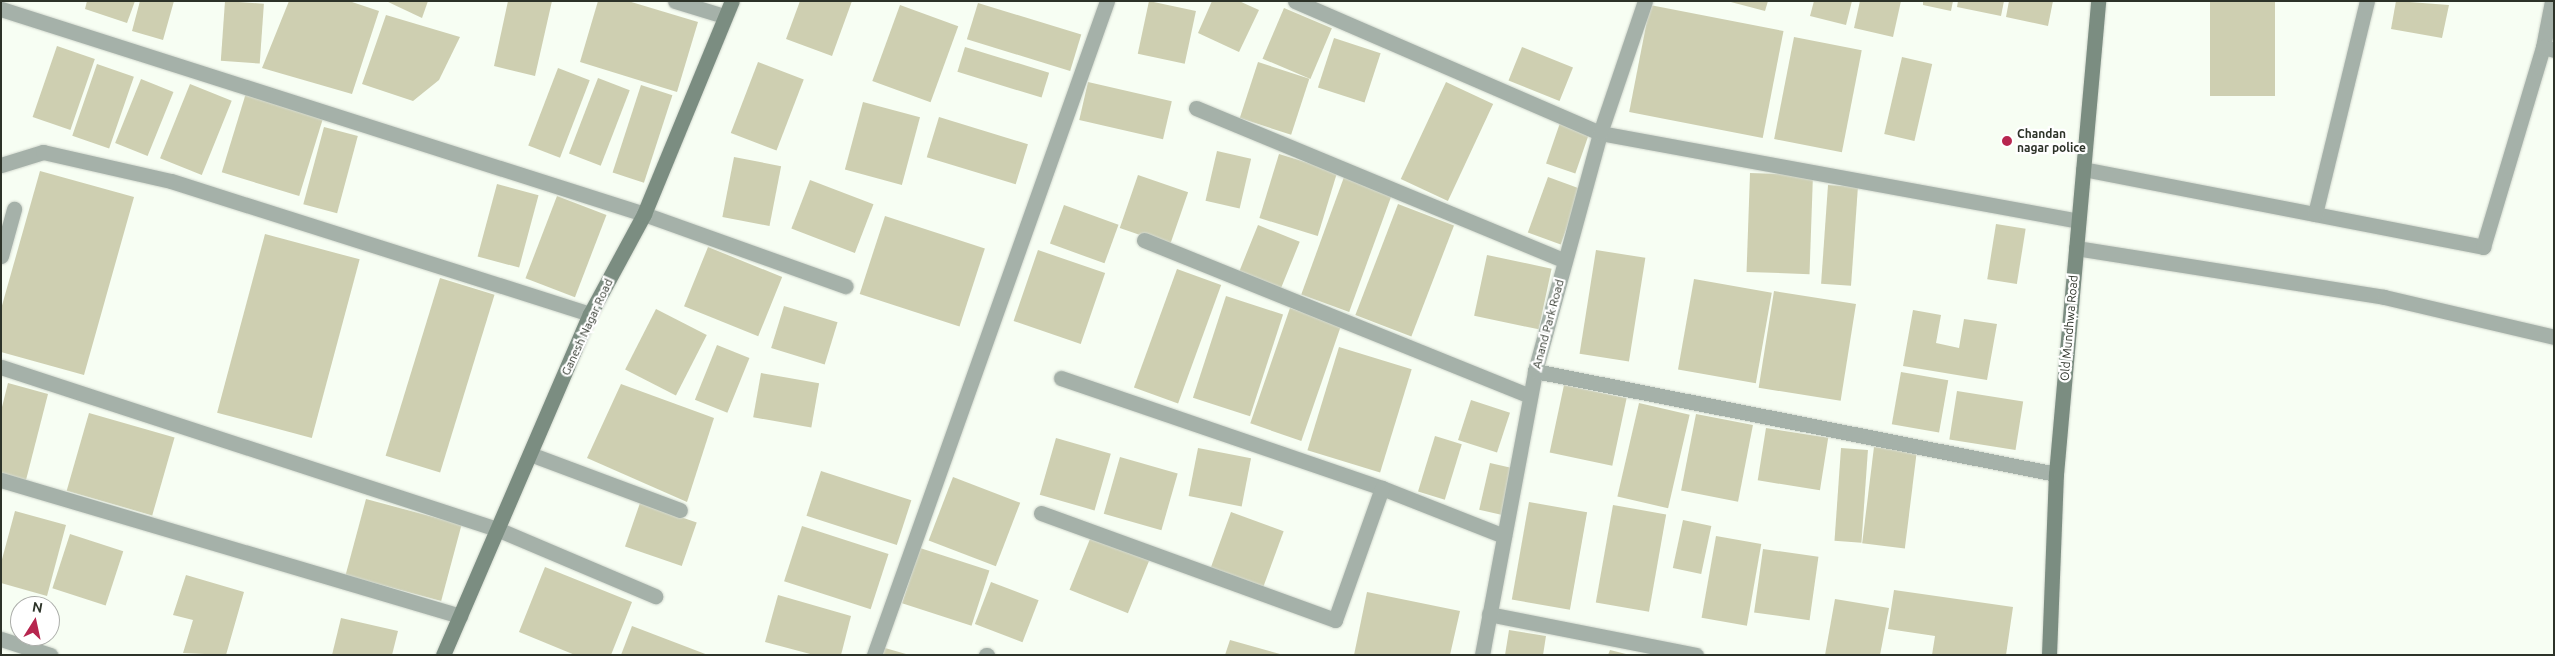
<!DOCTYPE html>
<style>
body{margin:0}
#map{position:relative;width:2555px;height:656px;overflow:hidden;background:#f7fef3;font-family:Ubuntu,sans-serif}
div>[style]{position:absolute}
.building>*{inset:0;background:#cecfb1;transform-origin:0 0}
.roads{filter:drop-shadow(0 0 1px #d3d9cf) drop-shadow(0 0 1px #d3d9cf)}
.street>*{height:15px;margin:-7.5px;padding:0 7.5px;transform-origin:7.5px;border-radius:7.5px;background:#a5b1a9}
.secondary>*{height:15px;margin:-7.5px;padding:0 7.5px;transform-origin:7.5px;border-radius:7.5px;background:#7b8d81}
.dots>*{width:14px;height:14px;translate:-50% -50%;box-sizing:border-box;border:2px solid #fff;border-radius:50%}
span{translate:-50% -50%;white-space:nowrap;text-align:center;line-height:1.15;-webkit-text-stroke:4.5px #fff;paint-order:stroke}
.poi-label{font-size:12px;color:#2d3329;font-weight:700}
.left{translate:0 -50%;text-align:left}
.street-label{font-size:12px;color:#2d3329}
.frame{position:absolute;inset:0;border:2px solid #2d3329;pointer-events:none}
.north{position:absolute;left:10px;top:596px;width:50px;height:50px;box-sizing:border-box;background:#fff;border:1px solid #abada9;border-radius:50%;rotate:10deg;font-size:14px;font-weight:700;line-height:20px;text-align:center;color:#2d3329}
.north::after{content:'';display:block;margin:auto;width:18px;height:22px;background:#b7264f;clip-path:polygon(50% 0,100% 100%,50% 72%,0 100%)}
</style>
<div id="map">
<div class="building">
<i style="clip-path:polygon(87px 1px,135px 1px,127px 23px,85px 9px)"></i>
<i style="clip-path:polygon(140px 1px,174px 1px,163px 40px,132px 31px)"></i>
<i style="left:225px;top:1px;width:39px;height:60px;rotate:4deg"></i>
<i style="clip-path:polygon(289px 1px,349px 1px,379px 11px,352px 94px,262px 68px)"></i>
<i style="clip-path:polygon(386px 1px,428px 1px,422px 18px)"></i>
<i style="clip-path:polygon(508px 1px,552px 1px,535px 76px,494px 66px)"></i>
<i style="clip-path:polygon(598px 1px,628px 1px,698px 22px,677px 92px,580px 62px)"></i>
<i style="clip-path:polygon(800px 1px,852px 1px,832px 56px,786px 39px)"></i>
<i style="left:1149px;top:1px;width:48px;height:54px;rotate:12deg"></i>
<i style="clip-path:polygon(1212px 1px,1239px 1px,1259px 10px,1239px 52px,1198px 33px)"></i>
<i style="clip-path:polygon(1727px 1px,1768px 1px,1765px 11px)"></i>
<i style="clip-path:polygon(1814px 1px,1852px 1px,1846px 25px,1810px 16px)"></i>
<i style="clip-path:polygon(1860px 1px,1901px 1px,1893px 37px,1854px 28px)"></i>
<i style="clip-path:polygon(1923px 1px,1953px 1px,1951px 11px,1923px 5px)"></i>
<i style="clip-path:polygon(1958px 1px,2004px 1px,2001px 16px,1957px 7px)"></i>
<i style="clip-path:polygon(2009px 1px,2053px 1px,2048px 26px,2006px 17px)"></i>
<i style="left:2210px;top:1px;width:65px;height:95px"></i>
<i style="clip-path:polygon(2396px 1px,2449px 5px,2442px 38px,2391px 29px)"></i>
<i style="left:978px;top:3px;width:108px;height:38px;rotate:17deg"></i>
<i style="left:900px;top:5px;width:62px;height:81px;rotate:20deg"></i>
<i style="left:1650px;top:5px;width:136px;height:109px;rotate:11deg"></i>
<i style="left:1284px;top:8px;width:52px;height:55px;rotate:23deg"></i>
<i style="clip-path:polygon(386px 15px,460px 37px,439px 80px,413px 101px,362px 84px)"></i>
<i style="left:1794px;top:37px;width:69px;height:104px;rotate:11deg"></i>
<i style="left:1334px;top:38px;width:49px;height:52px;rotate:18deg"></i>
<i style="left:57px;top:46px;width:40px;height:75px;rotate:19deg"></i>
<i style="left:965px;top:47px;width:88px;height:26px;rotate:17deg"></i>
<i style="left:1522px;top:47px;width:55px;height:36px;rotate:22deg"></i>
<i style="left:1902px;top:57px;width:31px;height:79px;rotate:13deg"></i>
<i style="left:758px;top:62px;width:49px;height:76px;rotate:21deg"></i>
<i style="left:1258px;top:62px;width:54px;height:59px;rotate:18deg"></i>
<i style="left:97px;top:64px;width:39px;height:76px;rotate:19deg"></i>
<i style="left:558px;top:68px;width:34px;height:83px;rotate:21deg"></i>
<i style="left:598px;top:78px;width:34px;height:81px;rotate:21deg"></i>
<i style="left:141px;top:79px;width:35px;height:69px;rotate:22deg"></i>
<i style="left:1088px;top:82px;width:86px;height:39px;rotate:13deg"></i>
<i style="left:1446px;top:82px;width:52px;height:107px;rotate:25deg"></i>
<i style="left:190px;top:84px;width:45px;height:80px;rotate:22deg"></i>
<i style="left:641px;top:85px;width:33px;height:92px;rotate:18deg"></i>
<i style="left:246px;top:93px;width:81px;height:83px;rotate:17deg"></i>
<i style="left:863px;top:102px;width:59px;height:70px;rotate:15deg"></i>
<i style="left:939px;top:117px;width:93px;height:42px;rotate:17deg"></i>
<i style="left:1561px;top:120px;width:31px;height:46px;rotate:19deg"></i>
<i style="left:324px;top:127px;width:35px;height:80px;rotate:15deg"></i>
<i style="left:1217px;top:151px;width:35px;height:51px;rotate:13deg"></i>
<i style="left:1279px;top:154px;width:61px;height:67px;rotate:17deg"></i>
<i style="left:734px;top:157px;width:48px;height:61px;rotate:11deg"></i>
<i style="clip-path:polygon(40px 171px,134px 197px,84px 375px,1px 352px,1px 309px)"></i>
<i style="left:1750px;top:173px;width:63px;height:99px;rotate:2deg"></i>
<i style="left:1138px;top:175px;width:53px;height:56px;rotate:19deg"></i>
<i style="left:1344px;top:177px;width:51px;height:125px;rotate:20deg"></i>
<i style="left:1548px;top:177px;width:35px;height:59px;rotate:20deg"></i>
<i style="left:810px;top:180px;width:68px;height:52px;rotate:21deg"></i>
<i style="left:497px;top:184px;width:43px;height:75px;rotate:15deg"></i>
<i style="left:1828px;top:185px;width:30px;height:99px;rotate:4deg"></i>
<i style="left:557px;top:196px;width:53px;height:88px;rotate:21deg"></i>
<i style="left:1398px;top:204px;width:60px;height:119px;rotate:21deg"></i>
<i style="left:1064px;top:205px;width:58px;height:41px;rotate:20deg"></i>
<i style="left:885px;top:216px;width:105px;height:82px;rotate:18deg"></i>
<i style="left:1996px;top:224px;width:30px;height:56px;rotate:9deg"></i>
<i style="left:1258px;top:225px;width:45px;height:56px;rotate:22deg"></i>
<i style="left:265px;top:234px;width:98px;height:185px;rotate:15deg"></i>
<i style="left:708px;top:247px;width:80px;height:64px;rotate:22deg"></i>
<i style="left:1038px;top:250px;width:71px;height:75px;rotate:19deg"></i>
<i style="left:1596px;top:250px;width:50px;height:105px;rotate:9deg"></i>
<i style="left:1487px;top:255px;width:66px;height:62px;rotate:12deg"></i>
<i style="left:1177px;top:269px;width:47px;height:126px;rotate:20deg"></i>
<i style="left:440px;top:278px;width:57px;height:186px;rotate:17deg"></i>
<i style="left:1694px;top:279px;width:79px;height:92px;rotate:10deg"></i>
<i style="left:1774px;top:291px;width:83px;height:98px;rotate:9deg"></i>
<i style="left:1226px;top:296px;width:60px;height:107px;rotate:18deg"></i>
<i style="left:784px;top:306px;width:56px;height:44px;rotate:17deg"></i>
<i style="left:1290px;top:308px;width:54px;height:122px;rotate:19deg"></i>
<i style="left:656px;top:309px;width:57px;height:68px;rotate:27deg"></i>
<i style="clip-path:polygon(1913px 310px,1941px 315px,1936px 343px,1959px 348px,1964px 319px,1997px 324px,1987px 380px,1903px 366px)"></i>
<i style="left:717px;top:345px;width:35px;height:59px;rotate:22deg"></i>
<i style="left:1339px;top:347px;width:76px;height:108px;rotate:17deg"></i>
<i style="left:1901px;top:372px;width:48px;height:53px;rotate:10deg"></i>
<i style="left:761px;top:373px;width:59px;height:45px;rotate:10deg"></i>
<i style="clip-path:polygon(8px 383px,48px 394px,26px 480px,1px 474px,1px 411px)"></i>
<i style="clip-path:polygon(621px 384px,714px 418px,687px 502px,587px 458px)"></i>
<i style="left:1564px;top:385px;width:64px;height:69px;rotate:12deg"></i>
<i style="left:1957px;top:391px;width:67px;height:49px;rotate:9deg"></i>
<i style="left:1471px;top:400px;width:41px;height:42px;rotate:18deg"></i>
<i style="left:1639px;top:403px;width:52px;height:96px;rotate:13deg"></i>
<i style="left:89px;top:413px;width:89px;height:81px;rotate:16deg"></i>
<i style="left:1696px;top:414px;width:58px;height:78px;rotate:11deg"></i>
<i style="left:1766px;top:428px;width:63px;height:53px;rotate:9deg"></i>
<i style="left:1435px;top:436px;width:28px;height:58px;rotate:17deg"></i>
<i style="left:1056px;top:438px;width:57px;height:59px;rotate:16deg"></i>
<i style="left:1874px;top:447px;width:43px;height:97px;rotate:7deg"></i>
<i style="left:1198px;top:448px;width:54px;height:49px;rotate:11deg"></i>
<i style="left:1841px;top:448px;width:27px;height:93px;rotate:4deg"></i>
<i style="left:1120px;top:457px;width:60px;height:59px;rotate:16deg"></i>
<i style="left:1490px;top:463px;width:26px;height:48px;rotate:13deg"></i>
<i style="left:821px;top:471px;width:95px;height:47px;rotate:18deg"></i>
<i style="left:953px;top:477px;width:72px;height:68px;rotate:21deg"></i>
<i style="left:366px;top:499px;width:99px;height:79px;rotate:15deg"></i>
<i style="left:1529px;top:502px;width:59px;height:99px;rotate:10deg"></i>
<i style="left:640px;top:503px;width:60px;height:46px;rotate:19deg"></i>
<i style="left:1613px;top:505px;width:54px;height:99px;rotate:10deg"></i>
<i style="clip-path:polygon(15px 511px,66px 525px,47px 596px,1px 583px,1px 563px)"></i>
<i style="left:1231px;top:512px;width:56px;height:59px;rotate:20deg"></i>
<i style="left:1683px;top:520px;width:29px;height:49px;rotate:12deg"></i>
<i style="left:802px;top:526px;width:91px;height:58px;rotate:18deg"></i>
<i style="left:70px;top:534px;width:56px;height:57px;rotate:18deg"></i>
<i style="left:1092px;top:534px;width:63px;height:60px;rotate:22deg"></i>
<i style="left:1716px;top:536px;width:46px;height:83px;rotate:10deg"></i>
<i style="left:920px;top:548px;width:73px;height:58px;rotate:18deg"></i>
<i style="left:1763px;top:549px;width:56px;height:64px;rotate:8deg"></i>
<i style="clip-path:polygon(545px 567px,632px 602px,611px 655px,575px 655px,519px 632px)"></i>
<i style="clip-path:polygon(186px 575px,244px 592px,226px 655px,183px 653px,193px 620px,173px 615px)"></i>
<i style="left:991px;top:582px;width:51px;height:45px;rotate:21deg"></i>
<i style="clip-path:polygon(1894px 590px,2013px 607px,2006px 655px,1932px 655px,1935px 636px,1888px 629px)"></i>
<i style="clip-path:polygon(1367px 592px,1460px 611px,1450px 655px,1354px 655px)"></i>
<i style="clip-path:polygon(778px 595px,851px 616px,841px 655px,814px 655px,765px 642px)"></i>
<i style="clip-path:polygon(1835px 599px,1889px 608px,1880px 655px,1825px 655px)"></i>
<i style="clip-path:polygon(341px 618px,398px 631px,392px 655px,332px 655px)"></i>
<i style="clip-path:polygon(632px 626px,708px 655px,621px 655px)"></i>
<i style="clip-path:polygon(1509px 630px,1546px 636px,1543px 655px,1505px 655px)"></i>
<i style="clip-path:polygon(1230px 640px,1280px 654px,1280px 655px,1225px 655px)"></i>
<i style="clip-path:polygon(885px 648px,906px 654px,906px 655px,882px 655px)"></i>
<i style="clip-path:polygon(1610px 650px,1626px 654px,1626px 655px,1608px 655px)"></i>
</div>
<div class="roads">
<div class="street">
<i style="left:675px;top:1px;width:51px;rotate:17deg"></i>
<i style="left:1295px;top:1px;width:332px;rotate:23.4deg"></i>
<i style="left:1600px;top:133px;width:486px;rotate:10.4deg"></i>
<i style="left:1px;top:9px;width:675px;rotate:17.68deg"></i>
<i style="left:644px;top:214px;width:214px;rotate:19.7deg"></i>
<i style="left:2543px;top:47px;width:47px;rotate:-78.9deg"></i>
<i style="left:1196px;top:108px;width:399px;rotate:22.5deg"></i>
<i style="left:1px;top:165px;width:44px;rotate:-17.2deg"></i>
<i style="left:43px;top:152px;width:131px;rotate:12.8deg"></i>
<i style="left:171px;top:181px;width:440px;rotate:17.6deg"></i>
<i style="left:2083px;top:169px;width:408px;rotate:11deg"></i>
<i style="left:2483px;top:247px;width:209px;rotate:-73.3deg"></i>
<i style="left:2543px;top:47px;width:11px;rotate:15deg"></i>
<i style="left:2315px;top:214px;width:219px;rotate:-76.3deg"></i>
<i style="left:1144px;top:240px;width:416px;rotate:22deg"></i>
<i style="left:2076px;top:248px;width:312px;rotate:9deg"></i>
<i style="left:2384px;top:297px;width:175px;rotate:13.2deg"></i>
<i style="left:1px;top:256px;width:49px;rotate:-74.5deg"></i>
<i style="left:1px;top:367px;width:522px;rotate:18.09deg"></i>
<i style="left:497px;top:529px;width:172px;rotate:23deg"></i>
<i style="left:1535px;top:371px;width:531px;rotate:11.18deg"></i>
<i style="left:1061px;top:378px;width:339px;rotate:18.9deg"></i>
<i style="left:1382px;top:488px;width:131px;rotate:21.5deg"></i>
<i style="left:530px;top:454px;width:160px;rotate:20.5deg"></i>
<i style="left:1px;top:480px;width:479px;rotate:16.5deg"></i>
<i style="left:1041px;top:513px;width:313px;rotate:20deg"></i>
<i style="left:1335px;top:620px;width:140px;rotate:-70.4deg"></i>
<i style="left:1489px;top:614px;width:211px;rotate:11.2deg"></i>
<i style="left:1px;top:639px;width:52px;rotate:18.1deg"></i>
<i style="left:874px;top:655px;width:694px;rotate:-70.39deg"></i>
<i style="left:986px;top:655px;width:1px"></i>
<i style="left:1482px;top:655px;width:289px;rotate:-79.4deg"></i>
<i style="left:1535px;top:371px;width:247px;rotate:-74.7deg"></i>
<i style="left:1600px;top:133px;width:139px;rotate:-71.2deg"></i>
</div>
<div class="secondary">
<i style="left:443px;top:655px;width:371px;rotate:-66.7deg"></i>
<i style="left:590px;top:314px;width:114px;rotate:-61.6deg"></i>
<i style="left:644px;top:214px;width:230px;rotate:-67.6deg"></i>
<i style="left:2049px;top:655px;width:181px;rotate:-87.8deg"></i>
<i style="left:2056px;top:474px;width:475px;rotate:-84.9deg"></i>
</div>
</div>
<div class="dots">
<i style="left:2007px;top:141px;background:#b7264f"></i>
</div>
<div class="poi-label">
<span class="left" style="left:2017px;top:141px">Chandan<br>nagar police</span>
</div>
<div class="street-label">
<span style="left:1548px;top:324px;rotate:-75deg">Anand Park Road</span>
<span style="left:587px;top:327px;rotate:-65deg">Ganesh Nagar Road</span>
<span style="left:2069px;top:328px;rotate:-85deg">Old Mundhwa Road</span>
</div>
<div class="frame"></div>
<div class="north">N</div>
</div>
